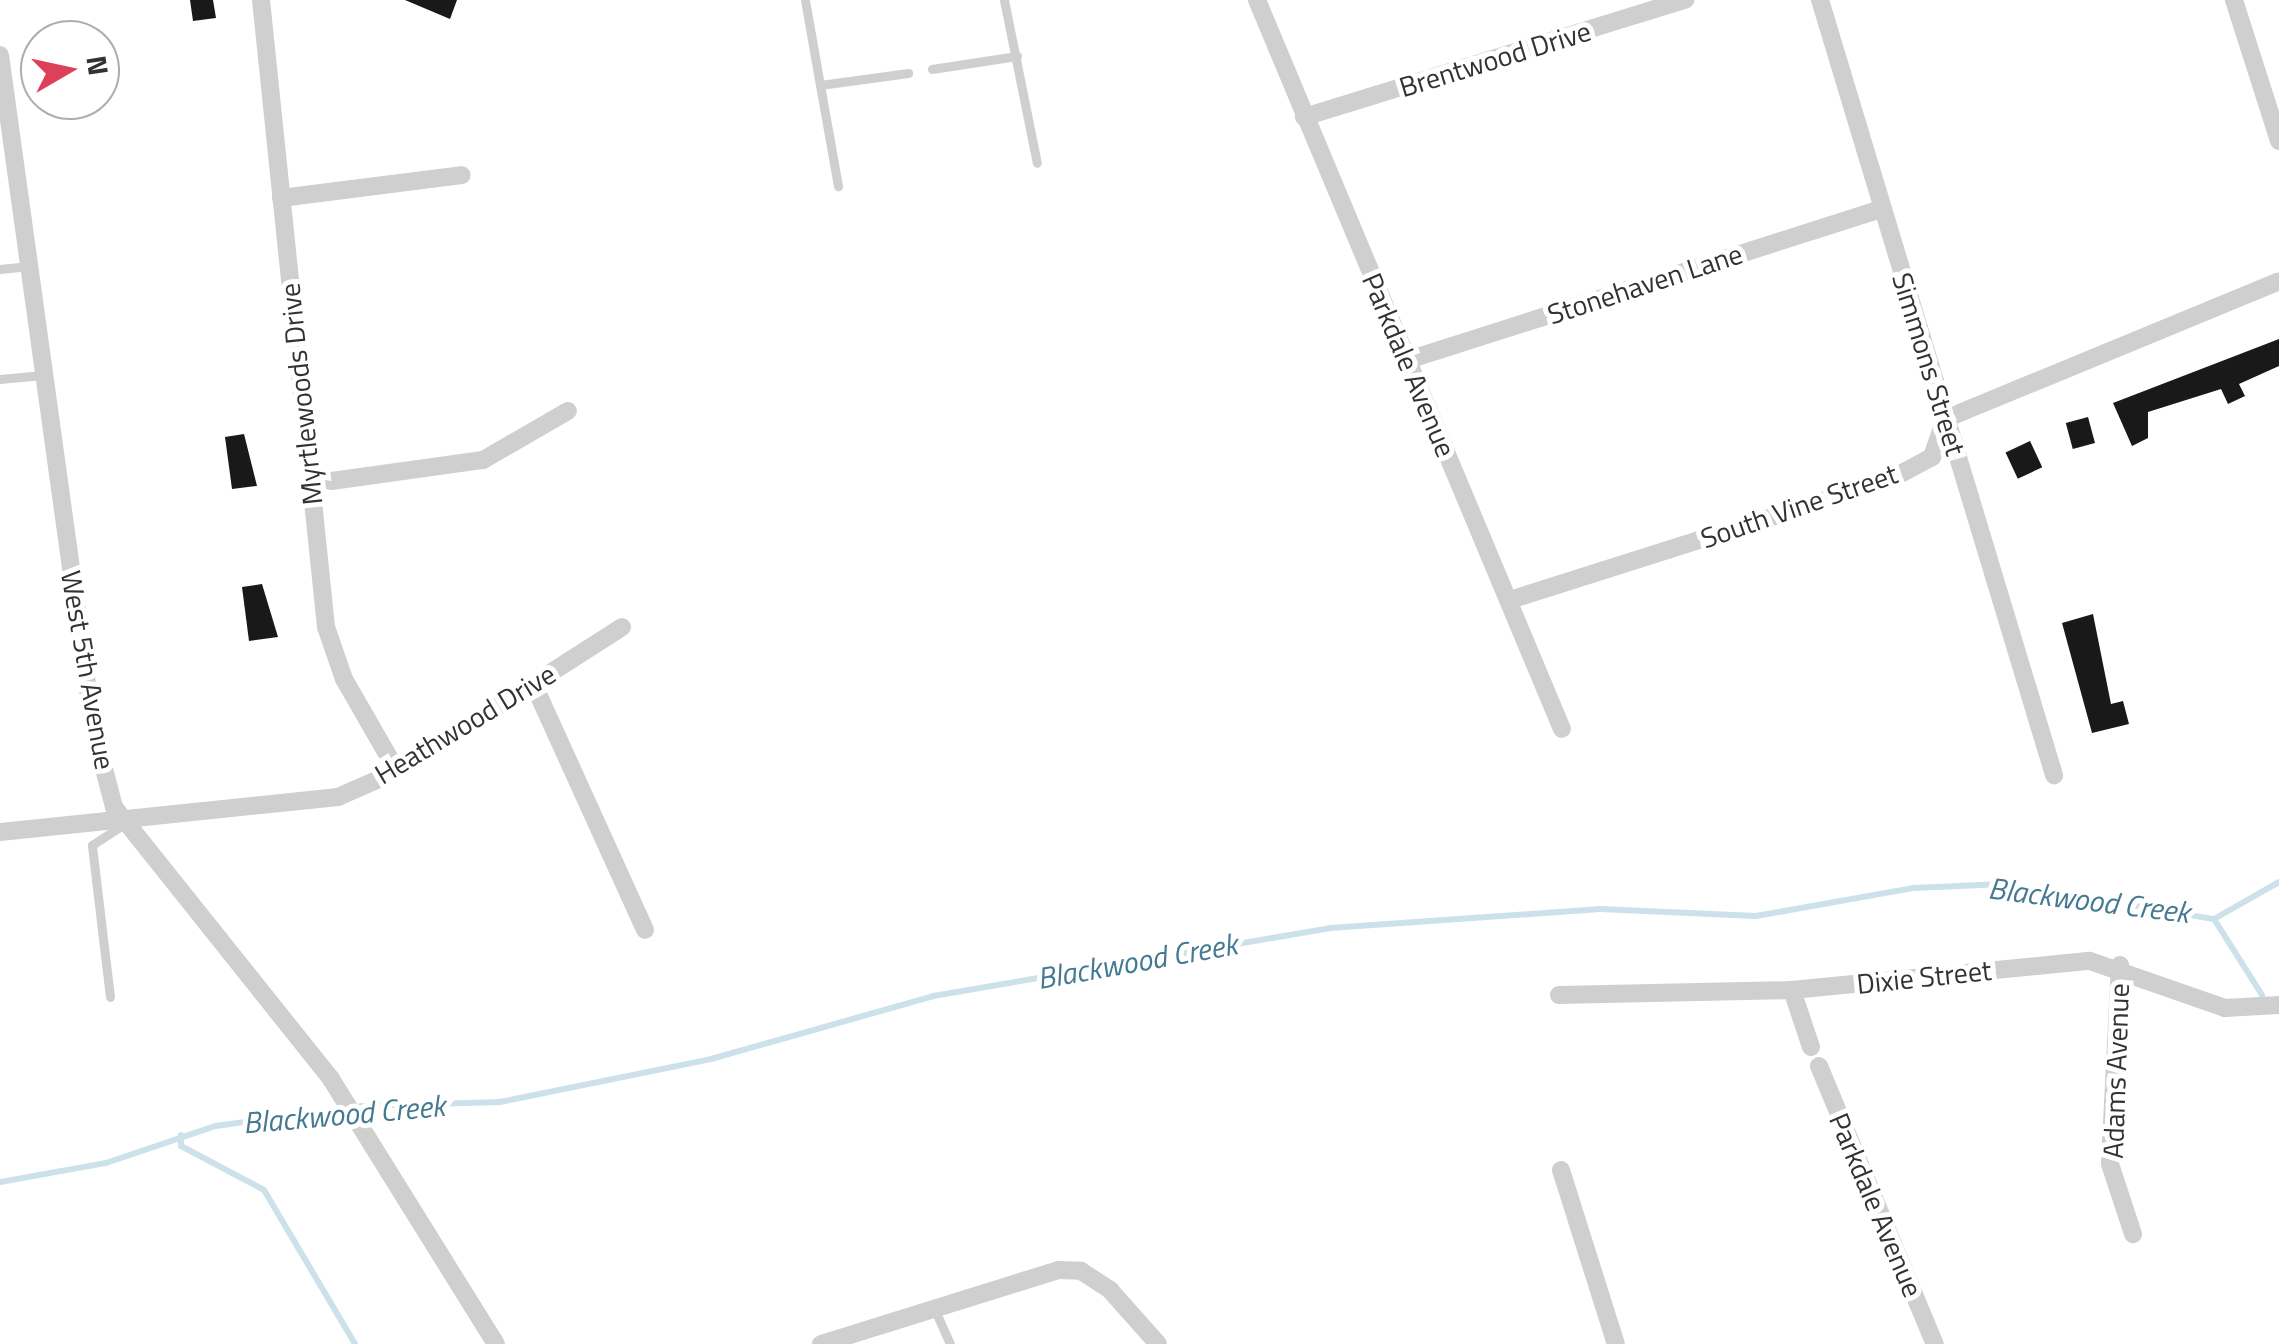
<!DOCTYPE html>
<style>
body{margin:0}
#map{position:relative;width:2279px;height:1344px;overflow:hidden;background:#fff;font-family:"Titillium Web",sans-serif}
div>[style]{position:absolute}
.stream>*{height:6px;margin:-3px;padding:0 3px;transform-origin:3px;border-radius:3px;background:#cce1ea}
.building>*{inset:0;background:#191919;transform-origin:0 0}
.lane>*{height:9px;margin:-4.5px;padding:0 4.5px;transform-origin:4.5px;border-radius:4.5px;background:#cfcfcf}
.street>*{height:18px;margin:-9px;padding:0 9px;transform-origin:9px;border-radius:9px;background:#cfcfcf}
span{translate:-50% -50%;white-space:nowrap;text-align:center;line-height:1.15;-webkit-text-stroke:10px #fff;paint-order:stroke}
.street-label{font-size:28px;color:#323232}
.water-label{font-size:30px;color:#437991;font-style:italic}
.north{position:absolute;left:20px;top:20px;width:100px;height:100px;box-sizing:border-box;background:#fff;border:2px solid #adadad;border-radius:50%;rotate:81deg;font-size:28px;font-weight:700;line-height:40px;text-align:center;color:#323232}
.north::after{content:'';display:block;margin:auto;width:35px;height:45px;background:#dd4059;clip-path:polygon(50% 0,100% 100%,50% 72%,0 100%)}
</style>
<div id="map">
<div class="stream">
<i style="left:2214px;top:919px;width:90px;rotate:57.7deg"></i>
<i style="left:181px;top:1135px;width:11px;rotate:90deg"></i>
<i style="left:181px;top:1146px;width:94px;rotate:27.9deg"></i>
<i style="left:264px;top:1190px;width:179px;rotate:59.4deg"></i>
<i style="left:0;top:1182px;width:108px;rotate:-10.2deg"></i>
<i style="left:106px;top:1163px;width:115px;rotate:-18.7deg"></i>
<i style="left:215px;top:1126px;width:148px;rotate:-7.7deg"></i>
<i style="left:362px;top:1106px;width:138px;rotate:-1.7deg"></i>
<i style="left:500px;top:1102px;width:215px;rotate:-11.5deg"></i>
<i style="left:711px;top:1059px;width:231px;rotate:-15.8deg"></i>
<i style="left:933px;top:996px;width:403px;rotate:-9.7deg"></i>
<i style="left:1330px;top:928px;width:271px;rotate:-4deg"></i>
<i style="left:1600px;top:909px;width:156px;rotate:2.6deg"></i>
<i style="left:1756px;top:916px;width:159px;rotate:-10.1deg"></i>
<i style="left:1913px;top:888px;width:91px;rotate:-2.5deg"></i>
<i style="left:2004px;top:884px;width:213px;rotate:9.5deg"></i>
<i style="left:2214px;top:919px;width:75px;rotate:-29.6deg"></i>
</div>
<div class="building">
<i style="clip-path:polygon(190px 0,213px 0,216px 18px,193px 21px)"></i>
<i style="clip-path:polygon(405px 0,457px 0,450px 19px)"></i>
<i style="clip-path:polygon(2279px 339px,2279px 366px,2239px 384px,2245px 396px,2228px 404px,2221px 389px,2148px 412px,2148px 438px,2132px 446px,2113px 403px)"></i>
<i style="left:2088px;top:417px;width:27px;height:23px;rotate:75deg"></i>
<i style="clip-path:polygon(244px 434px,257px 486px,232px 489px,225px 437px)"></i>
<i style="left:2030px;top:441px;width:29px;height:27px;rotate:65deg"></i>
<i style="clip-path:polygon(262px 584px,278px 637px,249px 641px,242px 587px)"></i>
<i style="clip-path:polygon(2093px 614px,2111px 704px,2123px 701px,2129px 724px,2092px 733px,2062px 623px)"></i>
</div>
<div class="lane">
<i style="left:805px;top:0;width:86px;rotate:80deg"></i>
<i style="left:820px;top:85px;width:89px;rotate:-7.8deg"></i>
<i style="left:1004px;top:0;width:166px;rotate:78.6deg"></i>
<i style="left:932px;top:69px;width:86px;rotate:-8.7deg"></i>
<i style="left:820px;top:85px;width:103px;rotate:79.9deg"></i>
<i style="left:0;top:269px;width:29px;rotate:-6deg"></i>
<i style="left:0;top:379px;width:43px;rotate:-5.3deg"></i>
<i style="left:110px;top:997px;width:153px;rotate:-96.8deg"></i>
<i style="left:92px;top:845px;width:37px;rotate:-33deg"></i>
<i style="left:934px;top:1308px;width:39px;rotate:66deg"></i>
</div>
<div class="street">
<i style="left:261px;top:0;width:630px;rotate:84.08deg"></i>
<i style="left:326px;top:627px;width:55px;rotate:70.9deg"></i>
<i style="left:344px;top:679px;width:106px;rotate:60.1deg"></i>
<i style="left:1257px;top:0;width:790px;rotate:67.3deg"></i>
<i style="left:1820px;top:0;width:810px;rotate:73.2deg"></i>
<i style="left:2234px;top:0;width:148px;rotate:72.3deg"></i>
<i style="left:0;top:55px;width:678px;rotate:82.12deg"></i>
<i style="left:93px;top:727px;width:83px;rotate:75.3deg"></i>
<i style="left:114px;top:807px;width:348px;rotate:51.4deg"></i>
<i style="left:331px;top:1079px;width:312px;rotate:58.1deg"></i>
<i style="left:1304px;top:117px;width:399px;rotate:-17.1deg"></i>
<i style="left:281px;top:198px;width:182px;rotate:-7.2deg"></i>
<i style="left:1408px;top:360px;width:497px;rotate:-17.7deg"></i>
<i style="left:310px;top:484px;width:175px;rotate:-7.9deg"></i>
<i style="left:483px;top:460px;width:98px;rotate:-30deg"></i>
<i style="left:1510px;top:600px;width:400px;rotate:-17.6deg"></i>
<i style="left:1891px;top:479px;width:47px;rotate:-28.2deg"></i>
<i style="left:1932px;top:457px;width:40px;rotate:-71.1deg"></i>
<i style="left:1945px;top:419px;width:361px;rotate:-22.4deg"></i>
<i style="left:533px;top:683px;width:271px;rotate:65.6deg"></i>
<i style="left:0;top:832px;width:340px;rotate:-5.9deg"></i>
<i style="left:338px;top:797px;width:64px;rotate:-23.8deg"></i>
<i style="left:397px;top:771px;width:267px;rotate:-32.6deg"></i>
<i style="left:2120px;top:965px;width:199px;rotate:92.9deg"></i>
<i style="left:2110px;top:1164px;width:74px;rotate:71.8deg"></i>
<i style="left:1792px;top:990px;width:60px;rotate:71.6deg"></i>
<i style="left:1559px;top:995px;width:233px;rotate:-1.2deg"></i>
<i style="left:1792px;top:990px;width:299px;rotate:-5.6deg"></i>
<i style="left:2090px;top:961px;width:143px;rotate:19.2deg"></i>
<i style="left:2225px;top:1008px;width:54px;rotate:-3.2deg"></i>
<i style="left:1819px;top:1066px;width:301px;rotate:67.4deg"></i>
<i style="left:1561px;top:1170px;width:182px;rotate:72.5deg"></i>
<i style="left:821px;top:1344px;width:248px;rotate:-17.3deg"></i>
<i style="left:1058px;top:1270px;width:23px;rotate:2deg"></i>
<i style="left:1081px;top:1271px;width:35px;rotate:33deg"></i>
<i style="left:1110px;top:1290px;width:72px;rotate:48.4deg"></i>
</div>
<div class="street-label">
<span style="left:1495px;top:59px;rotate:-17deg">Brentwood Drive</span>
<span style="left:1645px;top:284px;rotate:-18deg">Stonehaven Lane</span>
<span style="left:1929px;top:364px;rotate:73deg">Simmons Street</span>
<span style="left:1409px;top:365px;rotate:67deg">Parkdale Avenue</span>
<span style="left:301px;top:394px;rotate:-96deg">Myrtlewoods Drive</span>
<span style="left:1799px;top:506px;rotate:-19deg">South Vine Street</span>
<span style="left:88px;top:670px;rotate:80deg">West 5th Avenue</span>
<span style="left:465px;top:724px;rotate:-31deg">Heathwood Drive</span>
<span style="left:1924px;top:977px;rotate:-6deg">Dixie Street</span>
<span style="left:2116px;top:1071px;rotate:-88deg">Adams Avenue</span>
<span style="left:1876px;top:1205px;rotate:67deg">Parkdale Avenue</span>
</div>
<div class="water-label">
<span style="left:2089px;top:900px;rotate:7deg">Blackwood Creek</span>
<span style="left:1137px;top:961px;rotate:-10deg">Blackwood Creek</span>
<span style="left:344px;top:1114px;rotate:-5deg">Blackwood Creek</span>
</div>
<div class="north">N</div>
</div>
